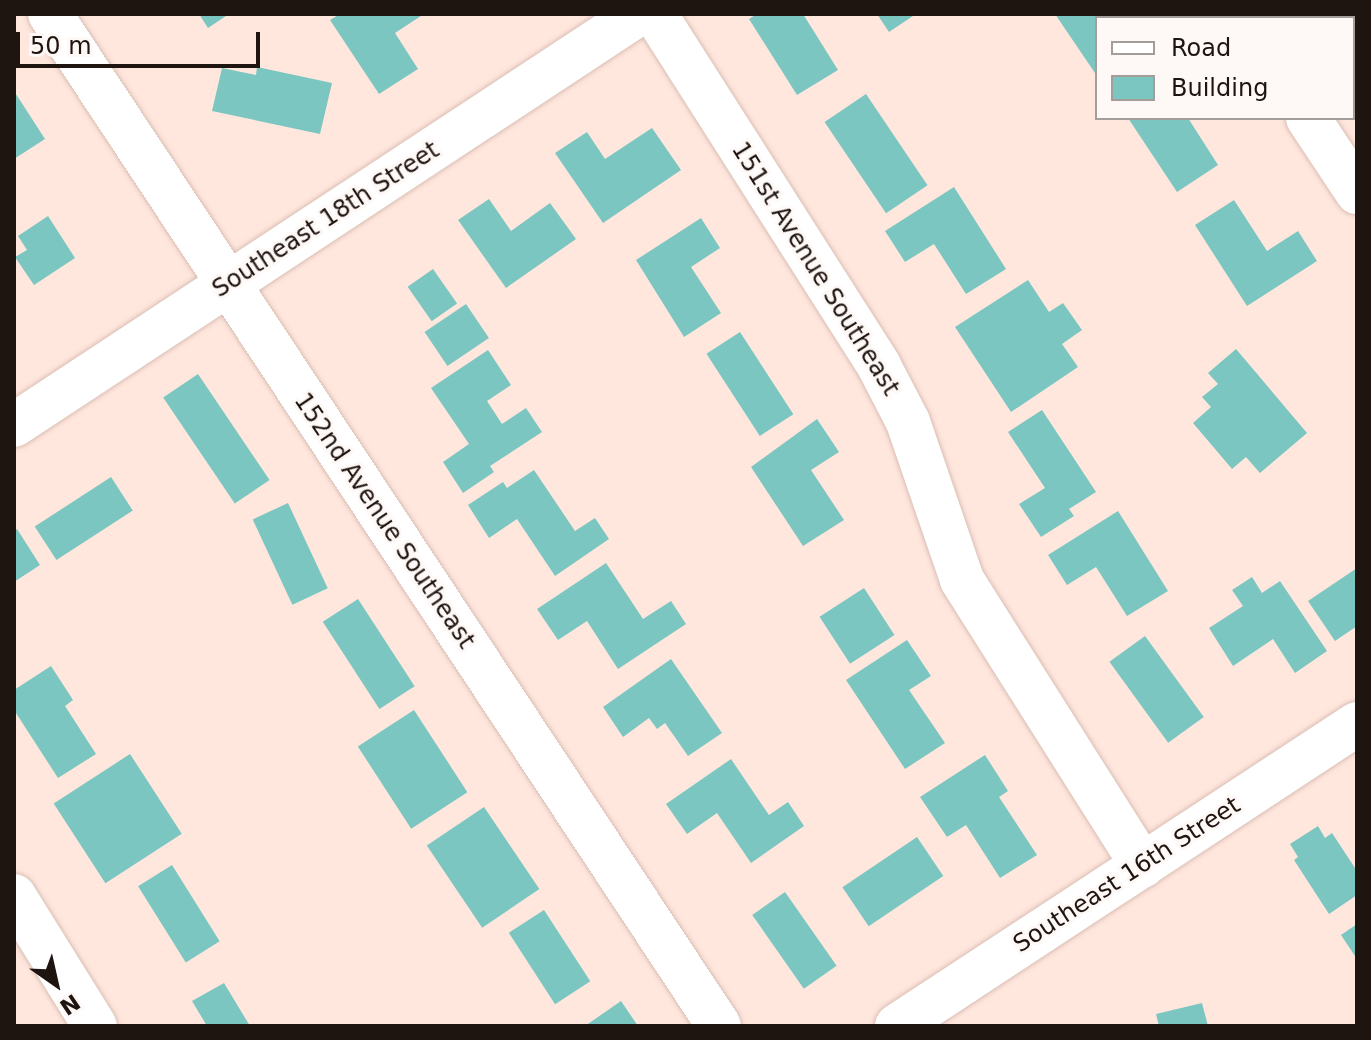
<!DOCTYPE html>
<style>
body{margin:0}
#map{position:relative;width:1371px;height:1040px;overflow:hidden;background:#ffe7de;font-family:"DejaVu Sans",sans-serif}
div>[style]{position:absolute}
.building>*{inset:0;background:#7bc6c1;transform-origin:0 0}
.roads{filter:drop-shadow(0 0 2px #dabeb3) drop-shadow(0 0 2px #dabeb3)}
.minor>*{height:44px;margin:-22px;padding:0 22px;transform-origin:22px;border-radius:22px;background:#fff}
span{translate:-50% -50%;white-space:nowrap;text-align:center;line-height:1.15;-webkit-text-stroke:6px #fef8f6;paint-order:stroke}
.street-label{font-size:24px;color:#1e1410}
.frame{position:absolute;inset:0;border:16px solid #1e1410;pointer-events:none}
.legend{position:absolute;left:1095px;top:16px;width:260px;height:104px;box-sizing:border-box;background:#fef8f6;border:2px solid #a49d9a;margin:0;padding:10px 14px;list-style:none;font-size:24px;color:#1e1410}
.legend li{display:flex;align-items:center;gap:16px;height:40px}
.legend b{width:40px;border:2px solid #a49d9a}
.north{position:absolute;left:16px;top:944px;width:80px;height:80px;-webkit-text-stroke:6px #fef8f6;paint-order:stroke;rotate:146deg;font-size:22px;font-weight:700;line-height:32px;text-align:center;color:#1e1410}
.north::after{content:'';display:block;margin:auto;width:28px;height:36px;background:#1e1410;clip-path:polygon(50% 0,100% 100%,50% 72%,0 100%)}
.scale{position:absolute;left:16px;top:32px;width:244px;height:36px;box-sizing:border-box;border:4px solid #1e1410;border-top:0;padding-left:10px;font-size:24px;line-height:28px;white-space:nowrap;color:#1e1410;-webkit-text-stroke:6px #fef8f6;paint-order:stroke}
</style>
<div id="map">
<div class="building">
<i style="clip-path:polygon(199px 14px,229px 14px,208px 28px)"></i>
<i style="clip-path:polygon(340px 14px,424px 14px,395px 33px,418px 69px,379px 94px,330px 20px)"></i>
<i style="clip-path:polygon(757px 14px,803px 14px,838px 70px,797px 95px,749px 19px)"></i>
<i style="clip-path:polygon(877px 14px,916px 14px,889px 32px)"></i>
<i style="clip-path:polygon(1055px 14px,1111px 14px,1113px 18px,1097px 18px,1097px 76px)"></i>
<i style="clip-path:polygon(1329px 14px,1357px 14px,1357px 39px,1353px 41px,1353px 18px)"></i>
<i style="clip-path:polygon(257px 67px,332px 83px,320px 134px,212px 111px,222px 68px,256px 75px)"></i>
<i style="clip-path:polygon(14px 91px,45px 139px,14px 159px)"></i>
<i style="left:866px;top:94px;width:110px;height:50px;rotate:56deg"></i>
<i style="clip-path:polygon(1128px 118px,1188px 118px,1218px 165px,1177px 192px)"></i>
<i style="clip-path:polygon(652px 128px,681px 170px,603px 223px,555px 153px,587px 132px,605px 159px)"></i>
<i style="clip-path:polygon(954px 187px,1006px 269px,966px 294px,934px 244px,905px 262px,885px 231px)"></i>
<i style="clip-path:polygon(489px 199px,511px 231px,550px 203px,576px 239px,506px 288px,458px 220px)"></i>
<i style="clip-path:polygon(1234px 200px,1267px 251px,1298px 231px,1317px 261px,1247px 306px,1195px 225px)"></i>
<i style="clip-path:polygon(48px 216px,75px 258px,34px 285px,15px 257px,27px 250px,18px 236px)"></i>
<i style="clip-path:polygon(701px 218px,720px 248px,691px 267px,721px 313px,684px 337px,636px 260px)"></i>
<i style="left:433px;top:269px;width:42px;height:31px;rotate:55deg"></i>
<i style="clip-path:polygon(1028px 280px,1049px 312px,1063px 303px,1082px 330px,1062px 344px,1078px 367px,1011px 412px,955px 327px)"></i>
<i style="left:466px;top:304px;width:41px;height:50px;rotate:56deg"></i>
<i style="left:740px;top:332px;width:98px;height:40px;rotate:57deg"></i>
<i style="clip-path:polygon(1236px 349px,1307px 433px,1260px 473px,1246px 457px,1232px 469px,1193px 423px,1211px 407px,1202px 397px,1218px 384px,1208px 373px)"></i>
<i style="clip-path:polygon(488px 350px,511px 385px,487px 401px,502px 424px,526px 408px,542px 432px,490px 466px,494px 472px,463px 493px,443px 462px,469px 444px,431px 388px)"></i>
<i style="left:198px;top:374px;width:128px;height:42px;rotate:56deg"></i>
<i style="clip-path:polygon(1042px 410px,1096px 492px,1069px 509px,1074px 516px,1041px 537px,1019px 504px,1045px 488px,1008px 432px)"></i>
<i style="clip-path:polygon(817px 419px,839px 452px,811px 470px,844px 520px,803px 546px,751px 467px)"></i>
<i style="clip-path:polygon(534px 470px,575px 531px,595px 518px,609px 539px,555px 576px,517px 519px,489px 538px,468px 505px,503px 482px,507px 488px)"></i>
<i style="left:111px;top:477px;width:40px;height:91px;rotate:57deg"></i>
<i style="left:288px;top:503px;width:94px;height:39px;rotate:65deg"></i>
<i style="clip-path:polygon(1118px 511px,1168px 591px,1127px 616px,1096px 567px,1067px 585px,1048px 555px)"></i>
<i style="clip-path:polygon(17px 529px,40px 565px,14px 582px,14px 531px)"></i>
<i style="clip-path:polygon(606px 563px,643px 619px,671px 601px,686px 624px,618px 669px,587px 621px,558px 640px,537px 609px)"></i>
<i style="clip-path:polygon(1357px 568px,1357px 626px,1335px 641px,1308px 601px)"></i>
<i style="clip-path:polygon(1252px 577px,1262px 593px,1280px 581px,1327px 651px,1295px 673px,1273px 639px,1233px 666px,1209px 628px,1243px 606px,1232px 590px)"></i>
<i style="left:864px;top:588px;width:56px;height:53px;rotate:57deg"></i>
<i style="left:358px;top:599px;width:104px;height:42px;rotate:57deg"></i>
<i style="left:1145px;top:636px;width:100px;height:44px;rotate:54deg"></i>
<i style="clip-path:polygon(907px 640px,931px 676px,909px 690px,945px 743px,905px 769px,846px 680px)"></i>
<i style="clip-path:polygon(671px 659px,722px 733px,688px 756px,665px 723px,657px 729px,649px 718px,623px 737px,603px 707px)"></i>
<i style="clip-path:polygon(51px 666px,73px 700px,65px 706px,96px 754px,58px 778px,14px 710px,14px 690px)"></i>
<i style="left:414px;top:710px;width:98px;height:67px;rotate:57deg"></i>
<i style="left:130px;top:754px;width:95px;height:91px;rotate:57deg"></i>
<i style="clip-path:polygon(985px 755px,1008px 791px,999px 797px,1037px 855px,1000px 878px,966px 825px,947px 837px,920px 797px)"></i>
<i style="clip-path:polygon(731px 759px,769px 815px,788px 802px,804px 826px,751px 863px,717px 813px,687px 834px,666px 804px)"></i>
<i style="left:484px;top:807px;width:99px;height:69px;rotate:56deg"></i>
<i style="clip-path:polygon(1318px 826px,1325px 838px,1332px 833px,1357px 871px,1357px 895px,1329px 914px,1294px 860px,1298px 857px,1290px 844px)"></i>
<i style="left:917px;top:837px;width:47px;height:90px;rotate:56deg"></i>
<i style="left:172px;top:865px;width:90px;height:40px;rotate:58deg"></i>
<i style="left:785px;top:892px;width:90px;height:40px;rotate:55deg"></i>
<i style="left:544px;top:910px;width:85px;height:42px;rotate:57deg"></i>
<i style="clip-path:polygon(1357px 924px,1357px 959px,1341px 935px)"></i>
<i style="clip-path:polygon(224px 983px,250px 1026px,207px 1026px,192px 1001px)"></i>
<i style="clip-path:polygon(621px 1001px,638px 1026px,585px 1026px)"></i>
<i style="clip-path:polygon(1202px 1003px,1208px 1026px,1159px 1026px,1156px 1014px)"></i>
</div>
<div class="roads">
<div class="minor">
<i style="left:50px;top:14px;width:1213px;rotate:56.53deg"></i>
<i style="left:655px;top:14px;width:417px;rotate:57.5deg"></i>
<i style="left:879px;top:366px;width:63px;rotate:62.6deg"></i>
<i style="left:908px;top:422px;width:167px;rotate:71.1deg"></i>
<i style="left:962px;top:580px;width:338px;rotate:57.7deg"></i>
<i style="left:1238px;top:14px;width:5px;rotate:53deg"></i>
<i style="left:1308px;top:14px;width:5px;rotate:53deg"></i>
<i style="left:1353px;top:66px;width:4px;rotate:-27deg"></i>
<i style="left:1308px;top:118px;width:89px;rotate:56.5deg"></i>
<i style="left:14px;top:425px;width:747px;rotate:-33.37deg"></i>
<i style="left:14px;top:896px;width:153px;rotate:58.1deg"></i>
<i style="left:897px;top:1026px;width:550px;rotate:-33.29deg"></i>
</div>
</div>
<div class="street-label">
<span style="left:326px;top:220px;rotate:-33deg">Southeast 18th Street</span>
<span style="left:815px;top:269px;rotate:58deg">151st Avenue Southeast</span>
<span style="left:384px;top:521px;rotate:56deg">152nd Avenue Southeast</span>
<span style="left:1127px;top:875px;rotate:-33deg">Southeast 16th Street</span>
</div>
<div class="frame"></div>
<ul class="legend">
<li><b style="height:10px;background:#fff"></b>Road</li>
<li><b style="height:22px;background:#7bc6c1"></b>Building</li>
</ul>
<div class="north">N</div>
<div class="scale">50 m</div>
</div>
